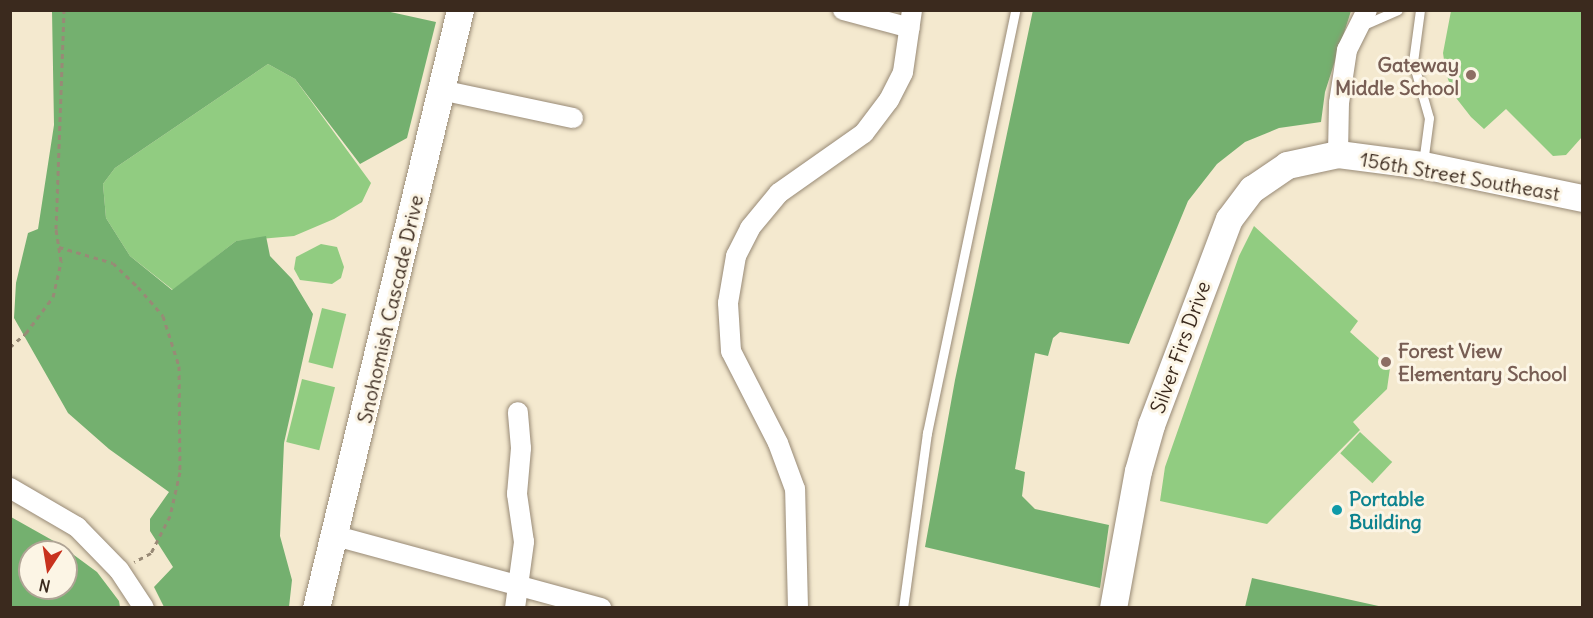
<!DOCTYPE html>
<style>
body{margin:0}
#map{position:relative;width:1593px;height:618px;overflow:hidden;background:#f4e9cf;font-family:Delius,sans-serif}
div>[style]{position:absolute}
.green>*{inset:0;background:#91cc81;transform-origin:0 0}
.forest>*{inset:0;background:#74b06f}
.path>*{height:3px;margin-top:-1.5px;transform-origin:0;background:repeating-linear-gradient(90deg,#988a76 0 4.5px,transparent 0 9px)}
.roads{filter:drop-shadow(0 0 2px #988a76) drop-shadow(0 0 2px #988a76)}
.lane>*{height:9px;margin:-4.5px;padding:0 4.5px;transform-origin:4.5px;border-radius:4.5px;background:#fff}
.street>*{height:20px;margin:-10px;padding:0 10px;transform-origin:10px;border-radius:10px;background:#fff}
.secondary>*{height:27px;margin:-13.5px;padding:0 13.5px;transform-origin:13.5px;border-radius:13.5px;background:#fff}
.dots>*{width:16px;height:16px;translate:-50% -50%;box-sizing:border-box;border:3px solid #fcf5e5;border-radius:50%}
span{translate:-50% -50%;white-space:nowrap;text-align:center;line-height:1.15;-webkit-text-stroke:6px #fcf5e5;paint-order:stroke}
.education-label{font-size:20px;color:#785e54;font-weight:700}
.right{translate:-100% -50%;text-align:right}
.left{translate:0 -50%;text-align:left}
.street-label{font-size:20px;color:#3b2a1e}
.culture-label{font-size:20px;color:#0d838f;font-weight:700}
.frame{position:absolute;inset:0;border:12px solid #3b2a1e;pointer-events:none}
.north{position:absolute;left:18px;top:540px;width:60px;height:60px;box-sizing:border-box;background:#fcf5e5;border:2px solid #afa495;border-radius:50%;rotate:192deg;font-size:16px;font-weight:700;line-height:24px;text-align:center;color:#3b2a1e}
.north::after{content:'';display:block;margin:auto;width:21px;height:27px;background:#c8321e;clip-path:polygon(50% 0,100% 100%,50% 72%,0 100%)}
</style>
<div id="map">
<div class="green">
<i style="clip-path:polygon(1451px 11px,1582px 11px,1582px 137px,1566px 155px,1553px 156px,1506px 109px,1484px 129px,1471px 117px,1453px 94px,1446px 73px,1443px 53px)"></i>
<i style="clip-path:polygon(268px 64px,295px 79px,371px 183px,362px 202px,334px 219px,294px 236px,236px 241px,173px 290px,130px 256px,106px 218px,103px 184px,115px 168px)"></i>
<i style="clip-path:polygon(1254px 226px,1358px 321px,1350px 332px,1390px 368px,1387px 389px,1353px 422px,1360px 430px,1267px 524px,1160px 501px,1165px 467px,1239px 256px)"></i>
<i style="clip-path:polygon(321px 244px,337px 247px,344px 267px,341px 278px,332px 284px,300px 280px,294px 269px,296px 257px)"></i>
<i style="left:322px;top:308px;width:25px;height:56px;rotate:14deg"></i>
<i style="left:302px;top:379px;width:34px;height:65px;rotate:14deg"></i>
<i style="left:1360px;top:432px;width:44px;height:29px;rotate:43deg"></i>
</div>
<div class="forest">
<i style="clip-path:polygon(1033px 10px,1351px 11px,1325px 92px,1321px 122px,1279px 128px,1245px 142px,1217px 164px,1188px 201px,1129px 344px,1060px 332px,1053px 338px,1048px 356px,1035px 353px,1015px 469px,1025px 472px,1022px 496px,1035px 509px,1109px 525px,1100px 588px,925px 547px,955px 380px)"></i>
<i style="clip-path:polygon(386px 11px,436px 22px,407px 138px,360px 164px,295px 79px,268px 64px,115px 168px,103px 184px,106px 218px,130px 256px,172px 290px,236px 241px,266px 236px,270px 256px,292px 279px,313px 314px,284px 443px,280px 536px,292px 580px,289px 607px,164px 607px,154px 587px,173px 567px,150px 531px,150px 519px,169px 492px,109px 449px,68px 413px,14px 318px,16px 283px,28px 233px,38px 229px,54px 125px,52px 11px)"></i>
<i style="clip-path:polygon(evenodd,11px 517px,59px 544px,97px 572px,119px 601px,120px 607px,11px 607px,11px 517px,30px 552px,66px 552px,66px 588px,30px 588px,30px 552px)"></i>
<i style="clip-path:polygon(1252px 578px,1383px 607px,1245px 607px)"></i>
</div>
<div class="path">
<i style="left:59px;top:247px;width:56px;rotate:16.5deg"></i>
<i style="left:113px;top:263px;width:35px;rotate:44deg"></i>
<i style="left:138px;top:287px;width:38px;rotate:49deg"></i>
<i style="left:163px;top:316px;width:52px;rotate:72.3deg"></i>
<i style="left:179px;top:366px;width:106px;rotate:89.5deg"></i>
<i style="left:180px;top:472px;width:45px;rotate:102.8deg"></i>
<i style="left:170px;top:516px;width:42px;rotate:117.2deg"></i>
<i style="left:151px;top:553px;width:19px;rotate:152deg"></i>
<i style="left:10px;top:347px;width:21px;rotate:-41deg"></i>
<i style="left:26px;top:333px;width:45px;rotate:-53.1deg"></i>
<i style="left:53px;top:297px;width:37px;rotate:-77deg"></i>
<i style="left:61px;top:261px;width:32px;rotate:-99deg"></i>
<i style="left:56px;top:229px;width:219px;rotate:-87.9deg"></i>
</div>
<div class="roads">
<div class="lane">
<i style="left:1420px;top:10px;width:52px;rotate:97.7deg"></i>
<i style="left:1413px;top:62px;width:58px;rotate:74.1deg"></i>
<i style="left:1429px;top:118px;width:45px;rotate:97.6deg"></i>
<i style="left:1361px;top:26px;width:40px;rotate:-23.4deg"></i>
<i style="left:903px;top:608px;width:177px;rotate:-82.2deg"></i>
<i style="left:927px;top:433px;width:432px;rotate:-78.2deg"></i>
</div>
<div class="street">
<i style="left:843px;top:10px;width:69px;rotate:15deg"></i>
<i style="left:441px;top:90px;width:135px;rotate:12deg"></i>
<i style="left:1338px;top:154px;width:51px;rotate:-88.9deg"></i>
<i style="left:1339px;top:103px;width:54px;rotate:-81.4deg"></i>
<i style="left:1347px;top:50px;width:45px;rotate:-63.4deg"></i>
<i style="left:10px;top:488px;width:78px;rotate:30.2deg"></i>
<i style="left:77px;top:527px;width:60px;rotate:45.7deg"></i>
<i style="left:119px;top:570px;width:45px;rotate:56.7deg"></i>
<i style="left:336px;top:536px;width:275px;rotate:15.2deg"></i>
<i style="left:515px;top:608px;width:67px;rotate:-82.2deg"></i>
<i style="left:524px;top:542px;width:49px;rotate:-98.3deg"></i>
<i style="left:517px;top:494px;width:46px;rotate:-85deg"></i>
<i style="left:521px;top:448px;width:36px;rotate:-95deg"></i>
<i style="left:798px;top:608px;width:119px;rotate:-91.4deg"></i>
<i style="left:795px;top:489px;width:49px;rotate:-110.3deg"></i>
<i style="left:778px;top:443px;width:103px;rotate:-117.1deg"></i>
<i style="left:731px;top:351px;width:48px;rotate:-93.6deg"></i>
<i style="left:728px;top:303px;width:48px;rotate:-80.3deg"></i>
<i style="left:736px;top:256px;width:31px;rotate:-63deg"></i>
<i style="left:750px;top:228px;width:45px;rotate:-50.4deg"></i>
<i style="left:779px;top:193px;width:104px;rotate:-35.2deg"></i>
<i style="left:864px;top:133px;width:41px;rotate:-52.9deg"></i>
<i style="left:889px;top:100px;width:31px;rotate:-63deg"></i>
<i style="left:903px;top:72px;width:63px;rotate:-81.7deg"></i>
</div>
<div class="secondary">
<i style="left:316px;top:608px;width:615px;rotate:-76.46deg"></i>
<i style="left:1113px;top:608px;width:139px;rotate:-79.7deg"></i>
<i style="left:1138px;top:471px;width:48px;rotate:-74.2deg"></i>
<i style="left:1151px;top:425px;width:220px;rotate:-69.3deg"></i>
<i style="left:1229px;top:219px;width:38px;rotate:-53deg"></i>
<i style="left:1252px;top:189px;width:42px;rotate:-34.4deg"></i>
<i style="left:1287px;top:165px;width:52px;rotate:-12.2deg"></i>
<i style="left:1338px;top:154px;width:86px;rotate:7.4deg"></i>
<i style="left:1423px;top:165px;width:162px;rotate:11.7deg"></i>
</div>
</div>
<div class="dots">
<i style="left:1471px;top:75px;background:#8d6e63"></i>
<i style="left:1386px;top:362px;background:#8d6e63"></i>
<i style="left:1337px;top:510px;background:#0f9aa8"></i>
</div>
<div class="education-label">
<span class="right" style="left:1459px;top:76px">Gateway<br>Middle School</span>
<span class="left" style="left:1398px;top:362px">Forest View<br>Elementary School</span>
</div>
<div class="street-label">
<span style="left:1460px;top:176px;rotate:10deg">156th Street Southeast</span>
<span style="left:390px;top:309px;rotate:-77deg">Snohomish Cascade Drive</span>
<span style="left:1180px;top:347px;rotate:-70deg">Silver Firs Drive</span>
</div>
<div class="culture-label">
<span class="left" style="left:1349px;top:510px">Portable<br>Building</span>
</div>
<div class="frame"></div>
<div class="north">N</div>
</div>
